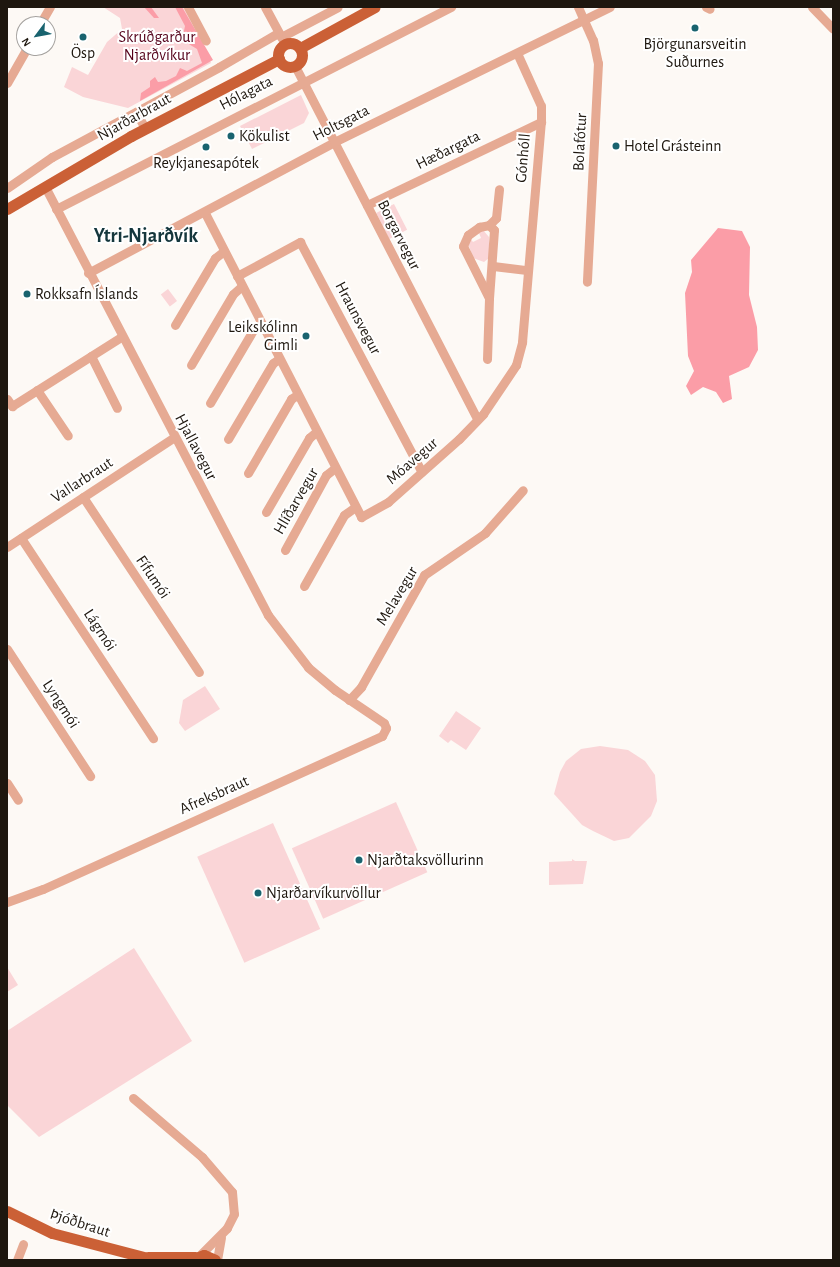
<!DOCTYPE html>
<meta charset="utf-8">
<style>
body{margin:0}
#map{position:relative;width:840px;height:1267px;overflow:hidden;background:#fdf9f5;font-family:"Alegreya Sans",sans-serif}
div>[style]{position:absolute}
.green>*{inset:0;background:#fad5d7;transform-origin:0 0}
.forest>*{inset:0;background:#fb9da7}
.minor>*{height:9px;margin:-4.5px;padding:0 4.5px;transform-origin:4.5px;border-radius:4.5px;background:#e6aa93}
.major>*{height:11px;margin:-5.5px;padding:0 5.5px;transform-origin:5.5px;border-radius:5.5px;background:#cb6036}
.major>.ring{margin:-5.5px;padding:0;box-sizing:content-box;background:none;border:11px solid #cb6036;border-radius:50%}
.dots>*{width:11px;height:11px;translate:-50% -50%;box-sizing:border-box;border:2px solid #fff;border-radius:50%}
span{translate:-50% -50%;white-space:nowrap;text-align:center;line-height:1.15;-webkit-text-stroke:4px #fff;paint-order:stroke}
.park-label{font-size:16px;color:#540019}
.poi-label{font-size:16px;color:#1e170f}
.left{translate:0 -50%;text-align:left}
.right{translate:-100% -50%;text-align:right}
.street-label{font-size:16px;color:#1e170f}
.district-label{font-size:20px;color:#15373d;font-weight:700}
.frame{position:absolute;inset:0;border:8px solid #1e170f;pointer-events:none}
.north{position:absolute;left:16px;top:16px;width:40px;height:40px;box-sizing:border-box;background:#fff;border:1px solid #a5a29f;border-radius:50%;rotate:238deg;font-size:11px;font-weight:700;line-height:16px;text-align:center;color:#1e170f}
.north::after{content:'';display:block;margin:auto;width:14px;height:18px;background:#19636f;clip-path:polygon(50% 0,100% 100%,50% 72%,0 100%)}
</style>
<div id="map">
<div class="green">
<i style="clip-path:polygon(103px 7px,186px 7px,211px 63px,128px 108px,83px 97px,64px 87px,72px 67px,88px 75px,107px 42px,122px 29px,120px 18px)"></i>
<i style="clip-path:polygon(301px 95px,309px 113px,304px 123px,252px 149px,240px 126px)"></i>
<i style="left:394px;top:204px;width:29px;height:20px;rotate:63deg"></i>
<i style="clip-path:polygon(483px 230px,489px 237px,489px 258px,484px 262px,473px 258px,468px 243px,470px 238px,473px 242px,481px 238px,479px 233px)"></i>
<i style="left:168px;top:289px;width:15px;height:9px;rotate:53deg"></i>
<i style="clip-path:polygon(205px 686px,220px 709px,185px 731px,179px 723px,183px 700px)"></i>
<i style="clip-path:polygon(456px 711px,481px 728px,466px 750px,451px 740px,448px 743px,439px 736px)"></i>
<i style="clip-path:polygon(600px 746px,628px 750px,645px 761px,655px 775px,657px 801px,651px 816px,629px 838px,614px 841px,593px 831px,582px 825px,554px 794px,560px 772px,566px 761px,581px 749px)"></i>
<i style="left:396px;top:802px;width:77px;height:114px;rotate:66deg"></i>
<i style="left:273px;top:823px;width:116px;height:83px;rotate:66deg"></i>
<i style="clip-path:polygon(572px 859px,575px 861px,587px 861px,583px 884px,549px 885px,549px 862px,572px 861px)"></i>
<i style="clip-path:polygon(134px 948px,192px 1041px,39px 1137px,7px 1105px,7px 1031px)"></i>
<i style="clip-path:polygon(7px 967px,18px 985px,7px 992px)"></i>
</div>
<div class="forest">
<i style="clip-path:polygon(144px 7px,151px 7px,159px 18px,154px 18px)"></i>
<i style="clip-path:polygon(175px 7px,182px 7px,213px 60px,140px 101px,141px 93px,150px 87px,150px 81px,155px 77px,158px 82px,166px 81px,176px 76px,180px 68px,187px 71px,202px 63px,197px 49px,182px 40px,185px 26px)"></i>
<i style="clip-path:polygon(718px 228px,742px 231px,750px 247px,749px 295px,757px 327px,758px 350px,749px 367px,729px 376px,732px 399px,723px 403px,716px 392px,703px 387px,691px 395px,686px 386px,694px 371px,688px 356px,685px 293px,692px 272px,691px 260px)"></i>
</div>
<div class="minor">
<i style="left:188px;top:7px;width:38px;rotate:62deg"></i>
<i style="left:265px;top:7px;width:42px;rotate:61.6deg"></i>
<i style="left:578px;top:7px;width:36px;rotate:66deg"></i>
<i style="left:593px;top:40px;width:24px;rotate:78deg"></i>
<i style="left:598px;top:63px;width:219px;rotate:92.9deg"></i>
<i style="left:706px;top:7px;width:4px;rotate:27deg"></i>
<i style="left:812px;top:7px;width:30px;rotate:46deg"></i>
<i style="left:40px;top:24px;width:20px;rotate:-60deg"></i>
<i style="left:281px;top:37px;width:64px;rotate:-27.8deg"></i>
<i style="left:295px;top:66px;width:397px;rotate:62.7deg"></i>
<i style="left:7px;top:83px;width:40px;rotate:-60.3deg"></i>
<i style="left:136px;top:112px;width:18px;rotate:61deg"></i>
<i style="left:7px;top:188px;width:55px;rotate:-34.6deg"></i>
<i style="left:52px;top:157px;width:190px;rotate:-28.3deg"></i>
<i style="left:219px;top:67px;width:68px;rotate:-30deg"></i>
<i style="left:367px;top:205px;width:193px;rotate:-25.5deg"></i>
<i style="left:56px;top:209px;width:444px;rotate:-27.1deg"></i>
<i style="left:205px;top:213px;width:342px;rotate:62.8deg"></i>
<i style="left:361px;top:517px;width:31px;rotate:-29deg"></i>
<i style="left:388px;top:502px;width:95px;rotate:-41.6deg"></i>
<i style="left:459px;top:439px;width:35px;rotate:-46deg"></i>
<i style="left:483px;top:414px;width:59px;rotate:-56deg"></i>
<i style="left:516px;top:365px;width:24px;rotate:-75deg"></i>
<i style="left:522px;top:342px;width:221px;rotate:-85.1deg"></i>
<i style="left:541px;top:122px;width:16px;rotate:-90deg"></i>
<i style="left:541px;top:106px;width:58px;rotate:-114.4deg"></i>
<i style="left:489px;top:225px;width:7px;rotate:45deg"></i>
<i style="left:494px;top:230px;width:68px;rotate:94.2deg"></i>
<i style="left:489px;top:298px;width:58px;rotate:-116.6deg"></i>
<i style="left:463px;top:246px;width:12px;rotate:-66deg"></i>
<i style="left:468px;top:235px;width:14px;rotate:-36deg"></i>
<i style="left:479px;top:227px;width:10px;rotate:-11deg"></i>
<i style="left:489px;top:225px;width:10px;rotate:-45deg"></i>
<i style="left:496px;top:218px;width:29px;rotate:-84deg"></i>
<i style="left:493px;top:266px;width:34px;rotate:7deg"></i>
<i style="left:88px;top:273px;width:279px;rotate:-28deg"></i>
<i style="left:334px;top:142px;width:307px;rotate:-26.1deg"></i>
<i style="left:237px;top:276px;width:72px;rotate:-28.4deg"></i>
<i style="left:300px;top:242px;width:260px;rotate:62.1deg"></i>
<i style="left:175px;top:325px;width:78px;rotate:-59.2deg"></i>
<i style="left:215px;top:258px;width:11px;rotate:-38deg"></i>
<i style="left:91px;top:356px;width:58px;rotate:63.4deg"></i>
<i style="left:487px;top:359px;width:61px;rotate:-88.1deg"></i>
<i style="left:191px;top:365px;width:82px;rotate:-59.4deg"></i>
<i style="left:233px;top:294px;width:12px;rotate:-42deg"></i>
<i style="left:37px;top:390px;width:55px;rotate:56deg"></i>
<i style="left:7px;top:399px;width:9px;rotate:54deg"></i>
<i style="left:12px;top:406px;width:129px;rotate:-32.3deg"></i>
<i style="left:210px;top:403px;width:88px;rotate:-59.4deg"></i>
<i style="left:255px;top:327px;width:7px;rotate:-27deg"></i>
<i style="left:228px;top:439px;width:88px;rotate:-59.4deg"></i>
<i style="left:273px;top:363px;width:7px;rotate:-34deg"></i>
<i style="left:248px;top:473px;width:86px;rotate:-59.8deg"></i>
<i style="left:291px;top:399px;width:7px;rotate:-34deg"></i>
<i style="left:83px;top:497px;width:210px;rotate:56.5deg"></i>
<i style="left:266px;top:512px;width:86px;rotate:-59.8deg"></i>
<i style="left:309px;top:438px;width:9px;rotate:-41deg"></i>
<i style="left:21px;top:538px;width:240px;rotate:56.6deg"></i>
<i style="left:7px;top:547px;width:199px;rotate:-33.3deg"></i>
<i style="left:285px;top:550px;width:85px;rotate:-61.3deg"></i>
<i style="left:326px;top:475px;width:11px;rotate:-38deg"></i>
<i style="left:304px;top:586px;width:81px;rotate:-60.6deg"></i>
<i style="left:344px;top:515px;width:14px;rotate:-36deg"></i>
<i style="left:7px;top:649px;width:152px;rotate:56.8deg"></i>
<i style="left:349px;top:700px;width:18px;rotate:-47deg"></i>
<i style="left:361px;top:687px;width:129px;rotate:-60.6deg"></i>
<i style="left:424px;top:575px;width:74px;rotate:-34.5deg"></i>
<i style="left:485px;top:533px;width:57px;rotate:-48.5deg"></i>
<i style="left:7px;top:783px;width:20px;rotate:57deg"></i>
<i style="left:7px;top:902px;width:38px;rotate:-20deg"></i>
<i style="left:43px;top:889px;width:372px;rotate:-24.3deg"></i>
<i style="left:382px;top:736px;width:9px;rotate:-63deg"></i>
<i style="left:386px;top:728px;width:5px;rotate:-112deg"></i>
<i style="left:384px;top:723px;width:59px;rotate:-146deg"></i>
<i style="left:335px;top:690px;width:35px;rotate:-140deg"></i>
<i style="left:308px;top:667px;width:66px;rotate:-127.6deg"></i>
<i style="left:268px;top:615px;width:483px;rotate:-117.5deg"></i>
<i style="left:133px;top:1098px;width:91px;rotate:40.5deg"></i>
<i style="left:202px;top:1157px;width:46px;rotate:49.4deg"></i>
<i style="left:232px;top:1192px;width:22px;rotate:85deg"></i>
<i style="left:234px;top:1214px;width:16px;rotate:117deg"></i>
<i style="left:227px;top:1228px;width:38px;rotate:135deg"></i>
<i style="left:17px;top:1260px;width:17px;rotate:-69deg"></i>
<i style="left:217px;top:1260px;width:23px;rotate:-80deg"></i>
</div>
<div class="major">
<i class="ring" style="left:278px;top:43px;width:13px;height:13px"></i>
<i style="left:300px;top:48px;width:85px;rotate:-28.7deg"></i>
<i style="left:7px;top:209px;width:144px;rotate:-30.5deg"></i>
<i style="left:131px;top:136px;width:167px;rotate:-27.5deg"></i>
<i style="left:7px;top:1211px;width:50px;rotate:26.1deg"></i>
<i style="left:52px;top:1233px;width:106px;rotate:14.7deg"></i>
<i style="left:148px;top:1257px;width:47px"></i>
<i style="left:191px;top:1260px;width:14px;rotate:-21deg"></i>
<i style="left:204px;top:1255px;width:12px;rotate:24deg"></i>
</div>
<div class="dots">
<i style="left:695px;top:28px;background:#19636f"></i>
<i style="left:83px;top:37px;background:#19636f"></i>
<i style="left:231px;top:136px;background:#19636f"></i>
<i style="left:616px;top:146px;background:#19636f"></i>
<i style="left:206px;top:147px;background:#19636f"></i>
<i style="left:27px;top:294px;background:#19636f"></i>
<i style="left:306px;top:336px;background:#19636f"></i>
<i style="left:359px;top:860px;background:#19636f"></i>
<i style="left:258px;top:893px;background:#19636f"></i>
</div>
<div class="park-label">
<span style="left:157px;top:46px">Skrúðgarður<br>Njarðvíkur</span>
</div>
<div class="poi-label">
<span style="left:695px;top:53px">Björgunarsveitin<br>Suðurnes</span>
<span style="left:83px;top:53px">Ösp</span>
<span class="left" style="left:239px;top:136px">Kökulist</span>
<span class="left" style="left:624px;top:146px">Hotel Grásteinn</span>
<span style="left:206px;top:163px">Reykjanesapótek</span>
<span class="left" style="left:35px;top:294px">Rokksafn Íslands</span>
<span class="right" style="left:298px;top:336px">Leikskólinn<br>Gimli</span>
<span class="left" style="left:367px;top:860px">Njarðtaksvöllurinn</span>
<span class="left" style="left:266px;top:893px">Njarðarvíkurvöllur</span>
</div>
<div class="street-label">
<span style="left:246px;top:93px;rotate:-27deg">Hólagata</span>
<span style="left:134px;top:117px;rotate:-29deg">Njarðarbraut</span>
<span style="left:341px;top:123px;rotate:-27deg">Holtsgata</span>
<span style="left:580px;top:142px;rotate:-87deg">Bolafótur</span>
<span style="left:448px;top:150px;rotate:-26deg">Hæðargata</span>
<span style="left:523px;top:158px;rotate:-85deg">Gónhóll</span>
<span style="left:399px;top:235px;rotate:63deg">Borgarvegur</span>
<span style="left:358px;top:318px;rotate:62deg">Hraunsvegur</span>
<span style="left:196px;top:447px;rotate:62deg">Hjallavegur</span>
<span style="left:412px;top:461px;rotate:-41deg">Móavegur</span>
<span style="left:82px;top:480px;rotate:-33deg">Vallarbraut</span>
<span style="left:296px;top:501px;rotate:-60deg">Hlíðarvegur</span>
<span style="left:153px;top:577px;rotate:56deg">Fífumói</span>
<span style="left:397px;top:596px;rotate:-59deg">Melavegur</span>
<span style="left:100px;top:630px;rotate:57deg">Lágmói</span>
<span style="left:61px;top:704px;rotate:57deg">Lyngmói</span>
<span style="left:214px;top:795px;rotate:-24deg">Afreksbraut</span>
<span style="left:80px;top:1223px;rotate:18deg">Þjóðbraut</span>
</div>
<div class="district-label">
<span style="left:146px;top:236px">Ytri-Njarðvík</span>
</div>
<div class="frame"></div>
<div class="north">N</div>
</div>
